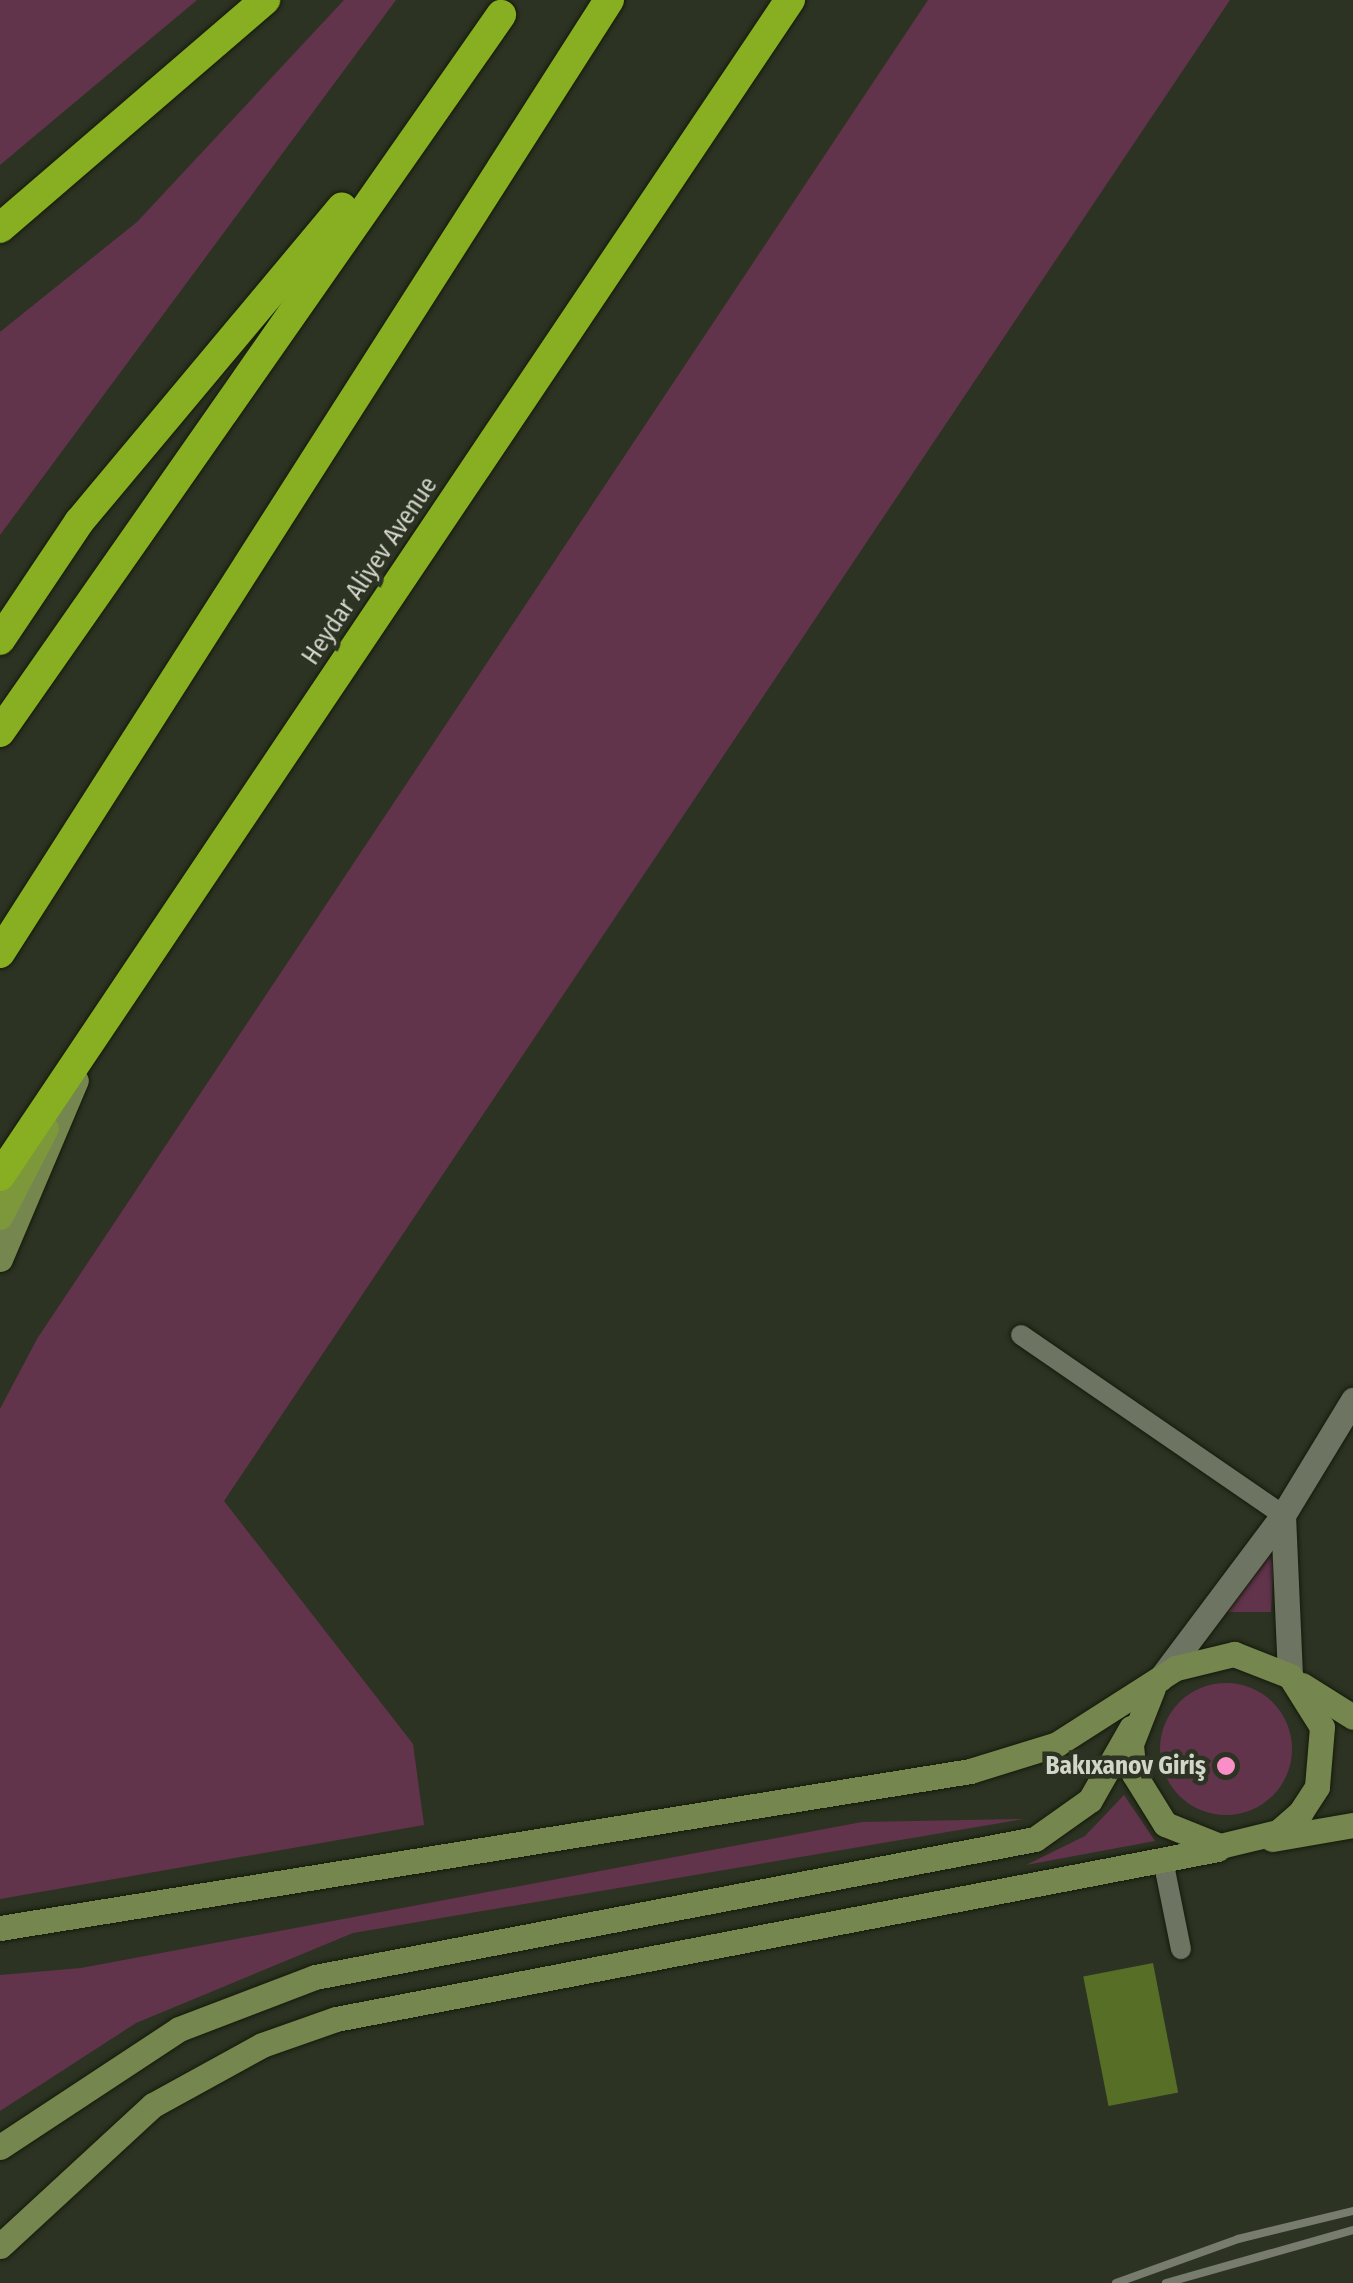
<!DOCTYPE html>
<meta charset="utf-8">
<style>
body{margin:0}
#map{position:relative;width:1353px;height:2283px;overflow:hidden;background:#2d3322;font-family:"Fira Sans Condensed",sans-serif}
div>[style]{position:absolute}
.green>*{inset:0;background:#61344c}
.round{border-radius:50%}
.building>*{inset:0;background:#576e27;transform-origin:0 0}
.roads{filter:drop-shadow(0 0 2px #151a0b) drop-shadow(0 0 2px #151a0b)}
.lane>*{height:20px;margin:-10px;padding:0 10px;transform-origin:10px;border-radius:10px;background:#6d7462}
.street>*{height:25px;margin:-12.5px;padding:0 12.5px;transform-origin:12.5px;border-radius:12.5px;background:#6d7462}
.secondary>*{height:25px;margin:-12.5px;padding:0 12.5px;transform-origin:12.5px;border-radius:12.5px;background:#75864e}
.primary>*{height:25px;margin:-12.5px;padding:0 12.5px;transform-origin:12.5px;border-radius:12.5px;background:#7d973b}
.highway>*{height:30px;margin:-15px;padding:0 15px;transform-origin:15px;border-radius:15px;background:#87af21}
.rail>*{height:8px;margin:-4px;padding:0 4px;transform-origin:4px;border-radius:4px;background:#777c6e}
.dots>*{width:28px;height:28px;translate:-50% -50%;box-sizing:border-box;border:5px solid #2d3322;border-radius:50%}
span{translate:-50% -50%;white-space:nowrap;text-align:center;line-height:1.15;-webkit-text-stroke:9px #2d3322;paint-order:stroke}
.street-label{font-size:25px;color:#d1d5ca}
.poi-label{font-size:25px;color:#d1d5ca;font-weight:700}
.right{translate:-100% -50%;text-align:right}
</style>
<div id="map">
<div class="green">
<i style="clip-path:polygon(0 0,197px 0,0 165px)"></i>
<i style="clip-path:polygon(344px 0,396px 0,0 535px,0 332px,137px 222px)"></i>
<i style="clip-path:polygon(928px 0,1230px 0,224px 1501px,413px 1744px,424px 1825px,0 1899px,0 1409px,37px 1339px)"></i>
<i style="clip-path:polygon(1275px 1546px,1271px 1612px,1227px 1612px)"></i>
<i class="round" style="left:1160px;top:1683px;width:132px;height:132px"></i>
<i style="clip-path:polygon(1124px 1795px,1155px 1841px,1026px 1865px,1085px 1836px)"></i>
<i style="clip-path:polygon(1024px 1819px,353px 1933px,136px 2023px,0 2111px,0 1975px,81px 1968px,862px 1822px)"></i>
</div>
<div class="building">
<i style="left:1153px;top:1963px;width:132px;height:71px;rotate:79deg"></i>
</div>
<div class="roads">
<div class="lane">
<i style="left:1021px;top:1335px;width:318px;rotate:34.5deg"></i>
<i style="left:1163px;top:1860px;width:91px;rotate:78.6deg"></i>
</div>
<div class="street">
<i style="left:1283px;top:1515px;width:161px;rotate:87.5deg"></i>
<i style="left:1160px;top:1679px;width:205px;rotate:-53.1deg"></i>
<i style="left:1283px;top:1515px;width:135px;rotate:-58.7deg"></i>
</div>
<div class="secondary">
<i style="left:0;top:1259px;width:194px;rotate:-67deg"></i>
<i style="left:1302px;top:1685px;width:60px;rotate:32.1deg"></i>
<i style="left:1272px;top:1839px;width:82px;rotate:-9.8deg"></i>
<i style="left:0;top:1928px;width:983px;rotate:-9.19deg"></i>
<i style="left:970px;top:1771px;width:91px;rotate:-17.2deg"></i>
<i style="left:1057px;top:1744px;width:141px;rotate:-32.6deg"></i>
<i style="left:1176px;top:1668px;width:60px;rotate:-13.6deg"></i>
<i style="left:1234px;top:1654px;width:60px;rotate:21.4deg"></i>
<i style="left:1290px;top:1676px;width:60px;rotate:57.9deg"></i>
<i style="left:1322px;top:1727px;width:60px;rotate:94.8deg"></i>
<i style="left:1317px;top:1787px;width:30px;rotate:123deg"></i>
<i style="left:1301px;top:1812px;width:30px;rotate:139deg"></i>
<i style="left:1278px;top:1832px;width:60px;rotate:166.4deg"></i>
<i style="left:1220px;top:1846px;width:59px;rotate:-158.2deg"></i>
<i style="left:1165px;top:1824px;width:59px;rotate:-121.8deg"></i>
<i style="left:1134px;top:1774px;width:30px;rotate:-96deg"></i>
<i style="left:1131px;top:1744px;width:60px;rotate:-68.6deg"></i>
<i style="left:0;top:2147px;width:214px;rotate:-33.4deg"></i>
<i style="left:179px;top:2029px;width:146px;rotate:-20.9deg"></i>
<i style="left:315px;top:1977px;width:733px;rotate:-10.85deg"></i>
<i style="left:1035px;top:1839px;width:67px;rotate:-35.3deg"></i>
<i style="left:1090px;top:1800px;width:83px;rotate:-60.3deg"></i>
<i style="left:0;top:2246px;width:208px;rotate:-42.7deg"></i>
<i style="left:153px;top:2105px;width:124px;rotate:-28.8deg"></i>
<i style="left:262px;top:2045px;width:78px;rotate:-19.4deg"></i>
<i style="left:336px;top:2019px;width:898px;rotate:-10.91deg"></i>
</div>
<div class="primary">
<i style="left:0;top:1217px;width:100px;rotate:-62.7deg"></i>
</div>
<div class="highway">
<i style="left:0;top:228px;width:350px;rotate:-40.7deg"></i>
<i style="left:0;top:640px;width:142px;rotate:-56.2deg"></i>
<i style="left:79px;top:522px;width:410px;rotate:-50.1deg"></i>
<i style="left:0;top:732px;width:875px;rotate:-55.06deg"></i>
<i style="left:0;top:953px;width:1131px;rotate:-57.42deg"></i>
<i style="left:0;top:1176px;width:1417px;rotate:-56.11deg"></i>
</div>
</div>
<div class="rail">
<i style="left:1116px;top:2283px;width:130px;rotate:-19.8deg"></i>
<i style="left:1238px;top:2239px;width:118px;rotate:-13.7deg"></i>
<i style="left:1166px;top:2283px;width:194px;rotate:-15.8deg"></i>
</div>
<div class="dots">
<i style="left:1226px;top:1766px;background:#fa8fc8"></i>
</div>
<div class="street-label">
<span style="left:370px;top:571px;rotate:-56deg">Heydar Aliyev Avenue</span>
</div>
<div class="poi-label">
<span class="right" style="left:1206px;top:1766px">Bakıxanov Giriş</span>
</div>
</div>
